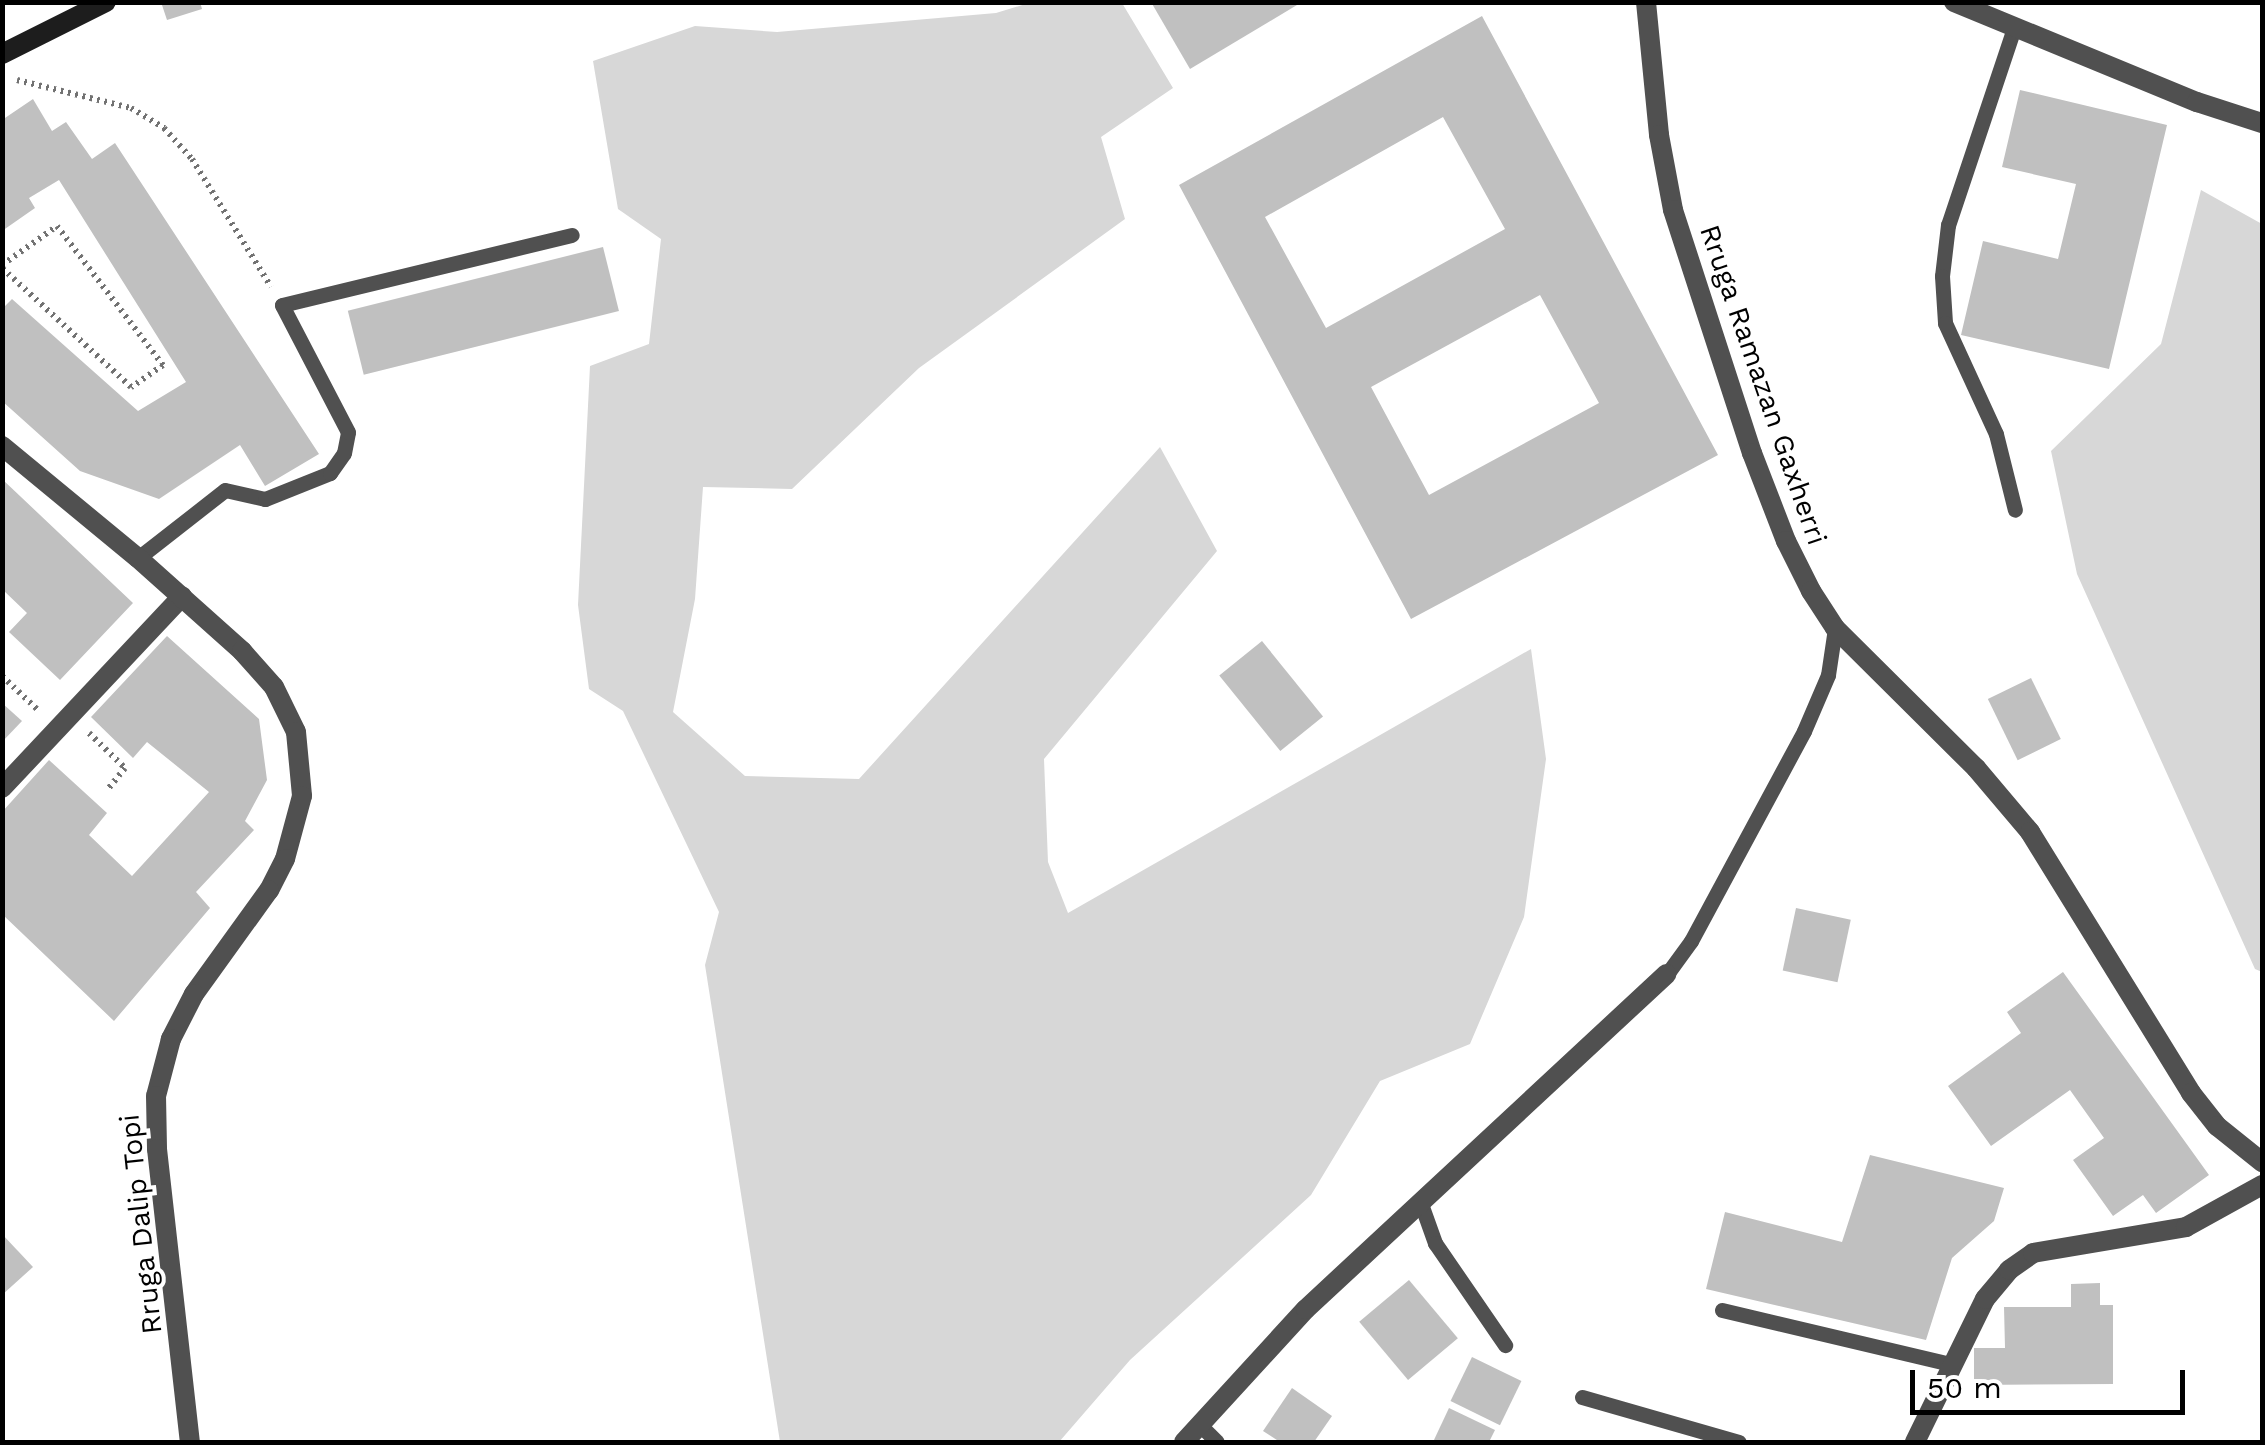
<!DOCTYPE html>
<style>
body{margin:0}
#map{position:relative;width:2265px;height:1445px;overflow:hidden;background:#fff;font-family:"Work Sans",sans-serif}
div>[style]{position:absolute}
.green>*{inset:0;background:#d7d7d7}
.building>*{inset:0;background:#c0c0c0;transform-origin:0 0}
.path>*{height:6px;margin-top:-3px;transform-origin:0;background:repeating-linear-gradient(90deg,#727272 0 2.5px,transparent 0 7.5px)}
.service>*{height:15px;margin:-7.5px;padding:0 7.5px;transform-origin:7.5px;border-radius:7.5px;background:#505050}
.minor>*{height:20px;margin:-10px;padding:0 10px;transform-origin:10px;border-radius:10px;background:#505050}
.tertiary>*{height:20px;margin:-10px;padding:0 10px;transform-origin:10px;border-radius:10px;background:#505050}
.secondary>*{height:20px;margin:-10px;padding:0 10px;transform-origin:10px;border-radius:10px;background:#1d1d1d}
span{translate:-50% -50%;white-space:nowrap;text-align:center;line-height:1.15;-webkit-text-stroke:8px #fff;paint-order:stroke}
.street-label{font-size:28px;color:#000}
.frame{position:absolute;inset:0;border:5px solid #000;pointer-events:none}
.scale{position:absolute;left:1910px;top:1370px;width:275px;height:45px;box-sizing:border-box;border:5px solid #000;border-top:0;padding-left:12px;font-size:30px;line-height:35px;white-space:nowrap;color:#000;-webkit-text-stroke:8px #fff;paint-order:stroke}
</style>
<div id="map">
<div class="green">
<i style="clip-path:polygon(1029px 3px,1122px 3px,1173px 88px,1101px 137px,1125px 219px,919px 368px,792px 489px,703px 487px,695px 599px,673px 712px,745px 776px,859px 779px,1160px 447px,1217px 551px,1044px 759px,1048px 862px,1068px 913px,1531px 649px,1546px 759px,1524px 917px,1470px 1044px,1380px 1081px,1311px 1195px,1130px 1360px,1059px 1442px,780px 1442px,705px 965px,719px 912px,623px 711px,589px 689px,578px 605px,590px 366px,649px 344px,661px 239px,618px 209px,593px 61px,695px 26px,777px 32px,996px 13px)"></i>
<i style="clip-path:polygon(2201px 190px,2262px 224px,2262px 972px,2255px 969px,2077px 574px,2051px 451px,2161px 344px)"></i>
</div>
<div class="building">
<i style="clip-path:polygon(161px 2px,200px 2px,202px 9px,167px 20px)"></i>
<i style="clip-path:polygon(1151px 2px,1302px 2px,1190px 69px)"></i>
<i style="clip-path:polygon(evenodd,1482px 16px,1718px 455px,1411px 619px,1179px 185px,1482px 16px,1443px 117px,1505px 229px,1326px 328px,1265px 217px,1443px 117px,1482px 16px,1540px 295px,1599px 403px,1429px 495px,1371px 387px,1540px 295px)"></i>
<i style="clip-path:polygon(2020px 90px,2167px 125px,2109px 369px,1961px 335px,1983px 241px,2058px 259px,2076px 184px,2002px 167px)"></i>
<i style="clip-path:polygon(33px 99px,52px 131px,66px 122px,92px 159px,115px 143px,319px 454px,265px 486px,240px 445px,159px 499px,80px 471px,2px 401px,2px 309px,12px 299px,138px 411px,186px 382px,59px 180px,29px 198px,35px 208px,2px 231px,2px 120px)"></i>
<i style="left:603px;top:247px;width:66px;height:263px;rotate:76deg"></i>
<i style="clip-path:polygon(2px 479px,133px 603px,60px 680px,9px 632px,27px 613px,2px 589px)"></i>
<i style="clip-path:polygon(167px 636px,259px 719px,267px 780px,245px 821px,254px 830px,196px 892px,210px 908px,114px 1021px,2px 914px,2px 812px,49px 760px,107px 813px,89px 835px,132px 876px,209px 792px,147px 742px,133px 758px,91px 717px)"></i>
<i style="left:1262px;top:641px;width:97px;height:55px;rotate:51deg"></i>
<i style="left:2031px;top:678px;width:68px;height:48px;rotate:64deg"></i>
<i style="clip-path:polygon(2px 703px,22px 721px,2px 742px)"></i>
<i style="left:1796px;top:908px;width:56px;height:64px;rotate:12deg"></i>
<i style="clip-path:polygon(2063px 972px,2209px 1175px,2156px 1213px,2143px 1195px,2113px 1216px,2073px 1160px,2104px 1138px,2070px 1090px,1991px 1146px,1948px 1086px,2021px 1033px,2007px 1012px)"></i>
<i style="clip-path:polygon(1870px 1155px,2004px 1188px,1994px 1221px,1952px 1258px,1926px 1340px,1706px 1289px,1725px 1212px,1842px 1242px)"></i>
<i style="clip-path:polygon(2px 1234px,33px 1267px,2px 1295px)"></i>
<i style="left:1409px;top:1280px;width:76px;height:65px;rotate:50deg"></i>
<i style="clip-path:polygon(2100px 1283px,2100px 1305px,2113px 1305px,2113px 1384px,1974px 1385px,1974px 1348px,2005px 1348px,2004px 1307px,2071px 1307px,2071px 1284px)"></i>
<i style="left:1472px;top:1357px;width:55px;height:49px;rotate:26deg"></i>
<i style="clip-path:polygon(1292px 1388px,1332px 1416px,1314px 1442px,1280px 1442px,1263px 1431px)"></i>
<i style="clip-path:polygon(1449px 1408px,1495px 1430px,1489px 1442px,1433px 1442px)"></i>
</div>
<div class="path">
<i style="left:17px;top:80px;width:117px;rotate:13.8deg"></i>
<i style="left:131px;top:108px;width:39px;rotate:31deg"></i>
<i style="left:164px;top:128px;width:42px;rotate:47.9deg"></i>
<i style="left:192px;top:159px;width:150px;rotate:58.3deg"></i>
<i style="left:2px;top:265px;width:67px;rotate:-35.3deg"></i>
<i style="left:57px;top:226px;width:175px;rotate:52.7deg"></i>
<i style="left:163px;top:365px;width:39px;rotate:145deg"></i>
<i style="left:131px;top:387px;width:176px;rotate:-137.3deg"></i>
<i style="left:2px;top:676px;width:50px;rotate:43.4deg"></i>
<i style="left:89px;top:733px;width:50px;rotate:44.2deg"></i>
<i style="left:125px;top:768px;width:28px;rotate:129deg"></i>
</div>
<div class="service">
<i style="left:2014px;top:28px;width:208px;rotate:108.5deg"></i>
<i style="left:1948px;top:225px;width:51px;rotate:96.7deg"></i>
<i style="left:1942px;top:276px;width:47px;rotate:86.3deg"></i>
<i style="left:1945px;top:323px;width:122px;rotate:65.3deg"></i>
<i style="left:1996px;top:434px;width:78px;rotate:76deg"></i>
<i style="left:138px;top:558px;width:110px;rotate:-38deg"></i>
<i style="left:225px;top:490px;width:41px;rotate:12.7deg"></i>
<i style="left:265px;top:499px;width:70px;rotate:-21.8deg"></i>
<i style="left:330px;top:473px;width:24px;rotate:-55deg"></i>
<i style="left:344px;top:453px;width:21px;rotate:-79deg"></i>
<i style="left:348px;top:432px;width:143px;rotate:-117.5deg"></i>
<i style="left:282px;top:305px;width:298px;rotate:-13.6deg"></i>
<i style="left:1667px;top:974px;width:41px;rotate:-54deg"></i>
<i style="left:1691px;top:941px;width:238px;rotate:-61.7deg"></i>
<i style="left:1804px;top:731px;width:61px;rotate:-66.8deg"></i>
<i style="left:1828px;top:675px;width:48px;rotate:-81.5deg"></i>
<i style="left:1420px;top:1201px;width:45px;rotate:70.3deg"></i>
<i style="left:1435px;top:1243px;width:124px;rotate:55.5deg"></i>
<i style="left:1722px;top:1310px;width:238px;rotate:13.3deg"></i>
<i style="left:1582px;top:1397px;width:163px;rotate:16deg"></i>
<i style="left:1199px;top:1424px;width:25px;rotate:45deg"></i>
</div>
<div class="minor">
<i style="left:1954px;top:2px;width:263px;rotate:22.4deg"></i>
<i style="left:2197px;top:102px;width:68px;rotate:17.9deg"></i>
<i style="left:2px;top:788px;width:263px;rotate:-46.8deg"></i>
<i style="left:1184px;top:1442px;width:180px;rotate:-47.5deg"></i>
<i style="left:1306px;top:1309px;width:492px;rotate:-42.9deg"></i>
<i style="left:1915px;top:1442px;width:159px;rotate:-63.9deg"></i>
<i style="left:1985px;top:1299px;width:38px;rotate:-50deg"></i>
<i style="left:2009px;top:1270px;width:29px;rotate:-35deg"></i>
<i style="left:2033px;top:1253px;width:155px;rotate:-9.6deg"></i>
<i style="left:2186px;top:1227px;width:87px;rotate:-28.9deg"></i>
</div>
<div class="tertiary">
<i style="left:1646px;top:2px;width:134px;rotate:84.4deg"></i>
<i style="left:1659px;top:135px;width:76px;rotate:79.4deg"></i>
<i style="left:1673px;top:210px;width:256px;rotate:72deg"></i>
<i style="left:1752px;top:453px;width:94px;rotate:68.9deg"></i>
<i style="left:1786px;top:541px;width:56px;rotate:63.4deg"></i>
<i style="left:1811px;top:591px;width:44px;rotate:57deg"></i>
<i style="left:1835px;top:628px;width:199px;rotate:44.8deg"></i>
<i style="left:1976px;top:768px;width:84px;rotate:49.8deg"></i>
<i style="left:2030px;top:832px;width:307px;rotate:58.3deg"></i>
<i style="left:2191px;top:1093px;width:42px;rotate:51.8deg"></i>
<i style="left:2217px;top:1126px;width:58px;rotate:38.7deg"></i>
<i style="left:2px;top:446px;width:176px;rotate:39.5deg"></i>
<i style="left:138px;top:558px;width:140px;rotate:41.8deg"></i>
<i style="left:242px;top:651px;width:48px;rotate:48.4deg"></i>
<i style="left:274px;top:687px;width:50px;rotate:63.9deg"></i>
<i style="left:296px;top:732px;width:64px;rotate:84.6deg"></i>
<i style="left:302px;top:796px;width:65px;rotate:105.1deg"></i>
<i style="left:285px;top:859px;width:35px;rotate:117deg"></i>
<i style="left:269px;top:890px;width:128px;rotate:125.8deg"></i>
<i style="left:194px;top:994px;width:51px;rotate:117.1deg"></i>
<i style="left:171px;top:1039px;width:59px;rotate:104.7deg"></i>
<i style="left:156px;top:1096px;width:53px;rotate:88.9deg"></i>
<i style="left:157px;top:1149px;width:295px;rotate:83.6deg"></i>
</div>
<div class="secondary">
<i style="left:2px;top:54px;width:116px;rotate:-26.6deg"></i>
</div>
<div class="street-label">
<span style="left:1763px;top:385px;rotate:71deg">Rruga Ramazan Gaxherri</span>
<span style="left:141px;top:1224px;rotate:-96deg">Rruga Dalip Topi</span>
</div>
<div class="frame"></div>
<div class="scale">50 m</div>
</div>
